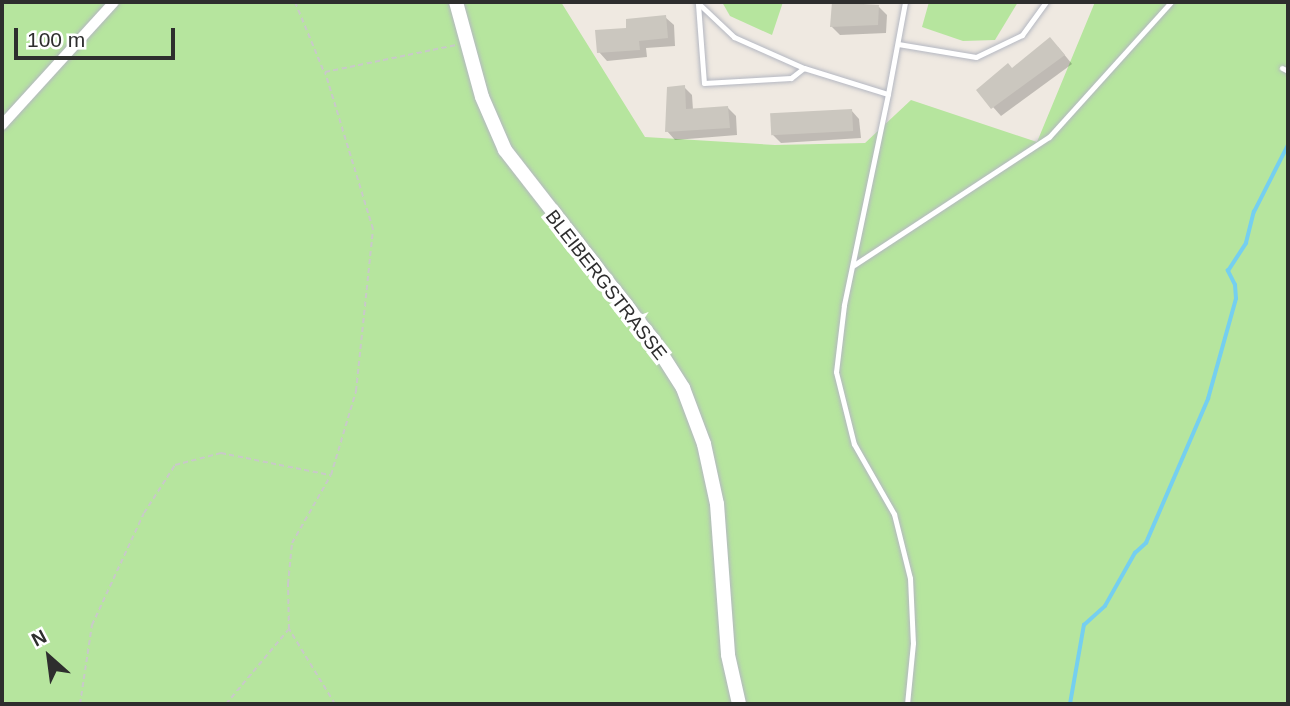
<!DOCTYPE html>
<style>
body{margin:0}
#map{position:relative;width:1290px;height:706px;overflow:hidden;background:#efe9e1;font-family:Arial,sans-serif}
div>[style]{position:absolute}
.green>*{inset:0;background:#b6e59e}
.shadow>*{inset:0;background:#0003}
.stream>*{height:3.5px;margin:-1.75px;padding:0 1.75px;transform-origin:1.75px;border-radius:1.75px;background:#75cff0}
.building>*{inset:0;background:#cbc7bf;transform-origin:0 0}
.path>*{height:2px;margin-top:-1px;transform-origin:0;background:repeating-linear-gradient(90deg,#c9c9c9 0 5px,transparent 0 8.5px)}
.roads{filter:drop-shadow(0 0 2px #b4b7c1) drop-shadow(0 0 2px #b4b7c1)}
.lane>*{height:5px;margin:-2.5px;padding:0 2.5px;transform-origin:2.5px;border-radius:2.5px;background:#fff}
.street>*{height:10px;margin:-5px;padding:0 5px;transform-origin:5px;border-radius:5px;background:#fff}
.secondary>*{height:14px;margin:-7px;padding:0 7px;transform-origin:7px;border-radius:7px;background:#fff}
span{translate:-50% -50%;white-space:nowrap;text-align:center;line-height:1.15;-webkit-text-stroke:7px #fff;paint-order:stroke}
.street-label{font-size:19px;color:#2e2e2e}
.frame{position:absolute;inset:0;border:4px solid #2e2e2e;pointer-events:none}
.north{position:absolute;left:14px;top:622px;width:70px;height:70px;-webkit-text-stroke:5px #fff;paint-order:stroke;rotate:332deg;font-size:19px;font-weight:700;line-height:28px;text-align:center;color:#2e2e2e}
.north::after{content:'';display:block;margin:auto;width:24px;height:32px;background:#2e2e2e;clip-path:polygon(50% 0,100% 100%,50% 72%,0 100%)}
.scale{position:absolute;left:14px;top:28px;width:161px;height:32px;box-sizing:border-box;border:4px solid #2e2e2e;border-top:0;padding-left:9px;font-size:21px;line-height:24px;white-space:nowrap;color:#2e2e2e;-webkit-text-stroke:5px #fff;paint-order:stroke}
</style>
<div id="map">
<div class="green">
<i style="clip-path:polygon(2px 2px,561px 2px,645px 137px,775px 145px,865px 143px,911px 100px,1037px 142px,1095px 2px,1288px 2px,1288px 704px,2px 704px)"></i>
<i style="clip-path:polygon(722px 2px,783px 2px,772px 35px,730px 16px)"></i>
<i style="clip-path:polygon(929px 2px,1018px 2px,995px 40px,963px 41px,922px 27px)"></i>
</div>
<div class="shadow">
<i style="clip-path:polygon(834px 2px,864px 2px,864px 6px,879px 7px,887px 15px,886px 33px,840px 35px,832px 27px)"></i>
<i style="clip-path:polygon(665px 17px,674px 25px,675px 46px,646px 48px,647px 57px,607px 61px,599px 52px,628px 30px)"></i>
<i style="clip-path:polygon(1058px 47px,1072px 64px,1001px 116px,993px 107px,1012px 70px)"></i>
<i style="clip-path:polygon(684px 87px,692px 95px,693px 110px,728px 108px,736px 116px,737px 135px,675px 140px,667px 131px)"></i>
<i style="clip-path:polygon(851px 110px,859px 119px,861px 138px,781px 143px,773px 135px)"></i>
</div>
<div class="stream">
<i style="left:1070px;top:704px;width:80px;rotate:-80deg"></i>
<i style="left:1084px;top:625px;width:28px;rotate:-42deg"></i>
<i style="left:1105px;top:606px;width:61px;rotate:-60.5deg"></i>
<i style="left:1135px;top:553px;width:15px;rotate:-42deg"></i>
<i style="left:1146px;top:543px;width:157px;rotate:-66.7deg"></i>
<i style="left:1208px;top:399px;width:104px;rotate:-74.4deg"></i>
<i style="left:1236px;top:299px;width:14px;rotate:-94deg"></i>
<i style="left:1235px;top:285px;width:16px;rotate:-117deg"></i>
<i style="left:1228px;top:271px;width:33px;rotate:-57deg"></i>
<i style="left:1246px;top:243px;width:32px;rotate:-76deg"></i>
<i style="left:1254px;top:212px;width:75px;rotate:-63.1deg"></i>
</div>
<div class="building">
<i style="clip-path:polygon(832px 2px,879px 5px,878px 25px,830px 27px)"></i>
<i style="clip-path:polygon(666px 15px,668px 38px,639px 41px,640px 50px,597px 53px,595px 30px,626px 28px,626px 19px)"></i>
<i style="clip-path:polygon(1050px 37px,1065px 55px,991px 109px,976px 90px,1008px 63px,1012px 68px)"></i>
<i style="clip-path:polygon(685px 85px,686px 109px,728px 106px,730px 128px,665px 132px,667px 87px)"></i>
<i style="left:852px;top:109px;width:22px;height:82px;rotate:87deg"></i>
</div>
<div class="path">
<i style="left:295px;top:2px;width:76px;rotate:67.5deg"></i>
<i style="left:80px;top:704px;width:80px;rotate:-81.4deg"></i>
<i style="left:92px;top:625px;width:123px;rotate:-65.1deg"></i>
<i style="left:144px;top:513px;width:57px;rotate:-57.1deg"></i>
<i style="left:175px;top:465px;width:48px;rotate:-14.6deg"></i>
<i style="left:221px;top:453px;width:111px;rotate:11.4deg"></i>
<i style="left:226px;top:704px;width:97px;rotate:-50deg"></i>
<i style="left:335px;top:704px;width:88px;rotate:-121.5deg"></i>
<i style="left:289px;top:629px;width:45px;rotate:-91.3deg"></i>
<i style="left:288px;top:584px;width:41px;rotate:-84.4deg"></i>
<i style="left:292px;top:543px;width:78px;rotate:-60.2deg"></i>
<i style="left:331px;top:475px;width:88px;rotate:-73.4deg"></i>
<i style="left:356px;top:391px;width:163px;rotate:-84deg"></i>
<i style="left:373px;top:229px;width:164px;rotate:-107deg"></i>
<i style="left:325px;top:72px;width:134px;rotate:-11.6deg"></i>
</div>
<div class="roads">
<div class="lane">
<i style="left:697px;top:2px;width:51px;rotate:43.4deg"></i>
<i style="left:734px;top:37px;width:77px;rotate:23.9deg"></i>
<i style="left:804px;top:68px;width:88px;rotate:17.2deg"></i>
<i style="left:888px;top:94px;width:94px;rotate:-79.5deg"></i>
<i style="left:698px;top:4px;width:79px;rotate:85.7deg"></i>
<i style="left:704px;top:83px;width:87px;rotate:-3.3deg"></i>
<i style="left:791px;top:78px;width:16px;rotate:-38deg"></i>
<i style="left:898px;top:44px;width:79px;rotate:9.5deg"></i>
<i style="left:976px;top:57px;width:51px;rotate:-25.6deg"></i>
<i style="left:1022px;top:35px;width:41px;rotate:-54deg"></i>
<i style="left:1282px;top:68px;width:7px;rotate:27deg"></i>
<i style="left:888px;top:94px;width:216px;rotate:101.8deg"></i>
<i style="left:844px;top:305px;width:67px;rotate:96.8deg"></i>
<i style="left:836px;top:372px;width:74px;rotate:76deg"></i>
<i style="left:854px;top:444px;width:81px;rotate:60.3deg"></i>
<i style="left:894px;top:514px;width:66px;rotate:76deg"></i>
<i style="left:910px;top:578px;width:65px;rotate:87.4deg"></i>
<i style="left:913px;top:643px;width:61px;rotate:95.6deg"></i>
<i style="left:854px;top:265px;width:233px;rotate:-33.3deg"></i>
<i style="left:1049px;top:137px;width:182px;rotate:-47.9deg"></i>
</div>
<div class="street">
<i style="left:2px;top:125px;width:166px;rotate:-47.7deg"></i>
</div>
<div class="secondary">
<i style="left:456px;top:2px;width:98px;rotate:74.7deg"></i>
<i style="left:482px;top:97px;width:58px;rotate:66.5deg"></i>
<i style="left:505px;top:150px;width:236px;rotate:52.1deg"></i>
<i style="left:650px;top:336px;width:62px;rotate:57.6deg"></i>
<i style="left:683px;top:388px;width:60px;rotate:69.4deg"></i>
<i style="left:704px;top:444px;width:61px;rotate:77.8deg"></i>
<i style="left:717px;top:504px;width:151px;rotate:85.8deg"></i>
<i style="left:728px;top:655px;width:50px;rotate:77.3deg"></i>
</div>
</div>
<div class="street-label">
<span style="left:606px;top:285px;rotate:52deg">BLEIBERGSTRASSE</span>
</div>
<div class="frame"></div>
<div class="north">N</div>
<div class="scale">100 m</div>
</div>
